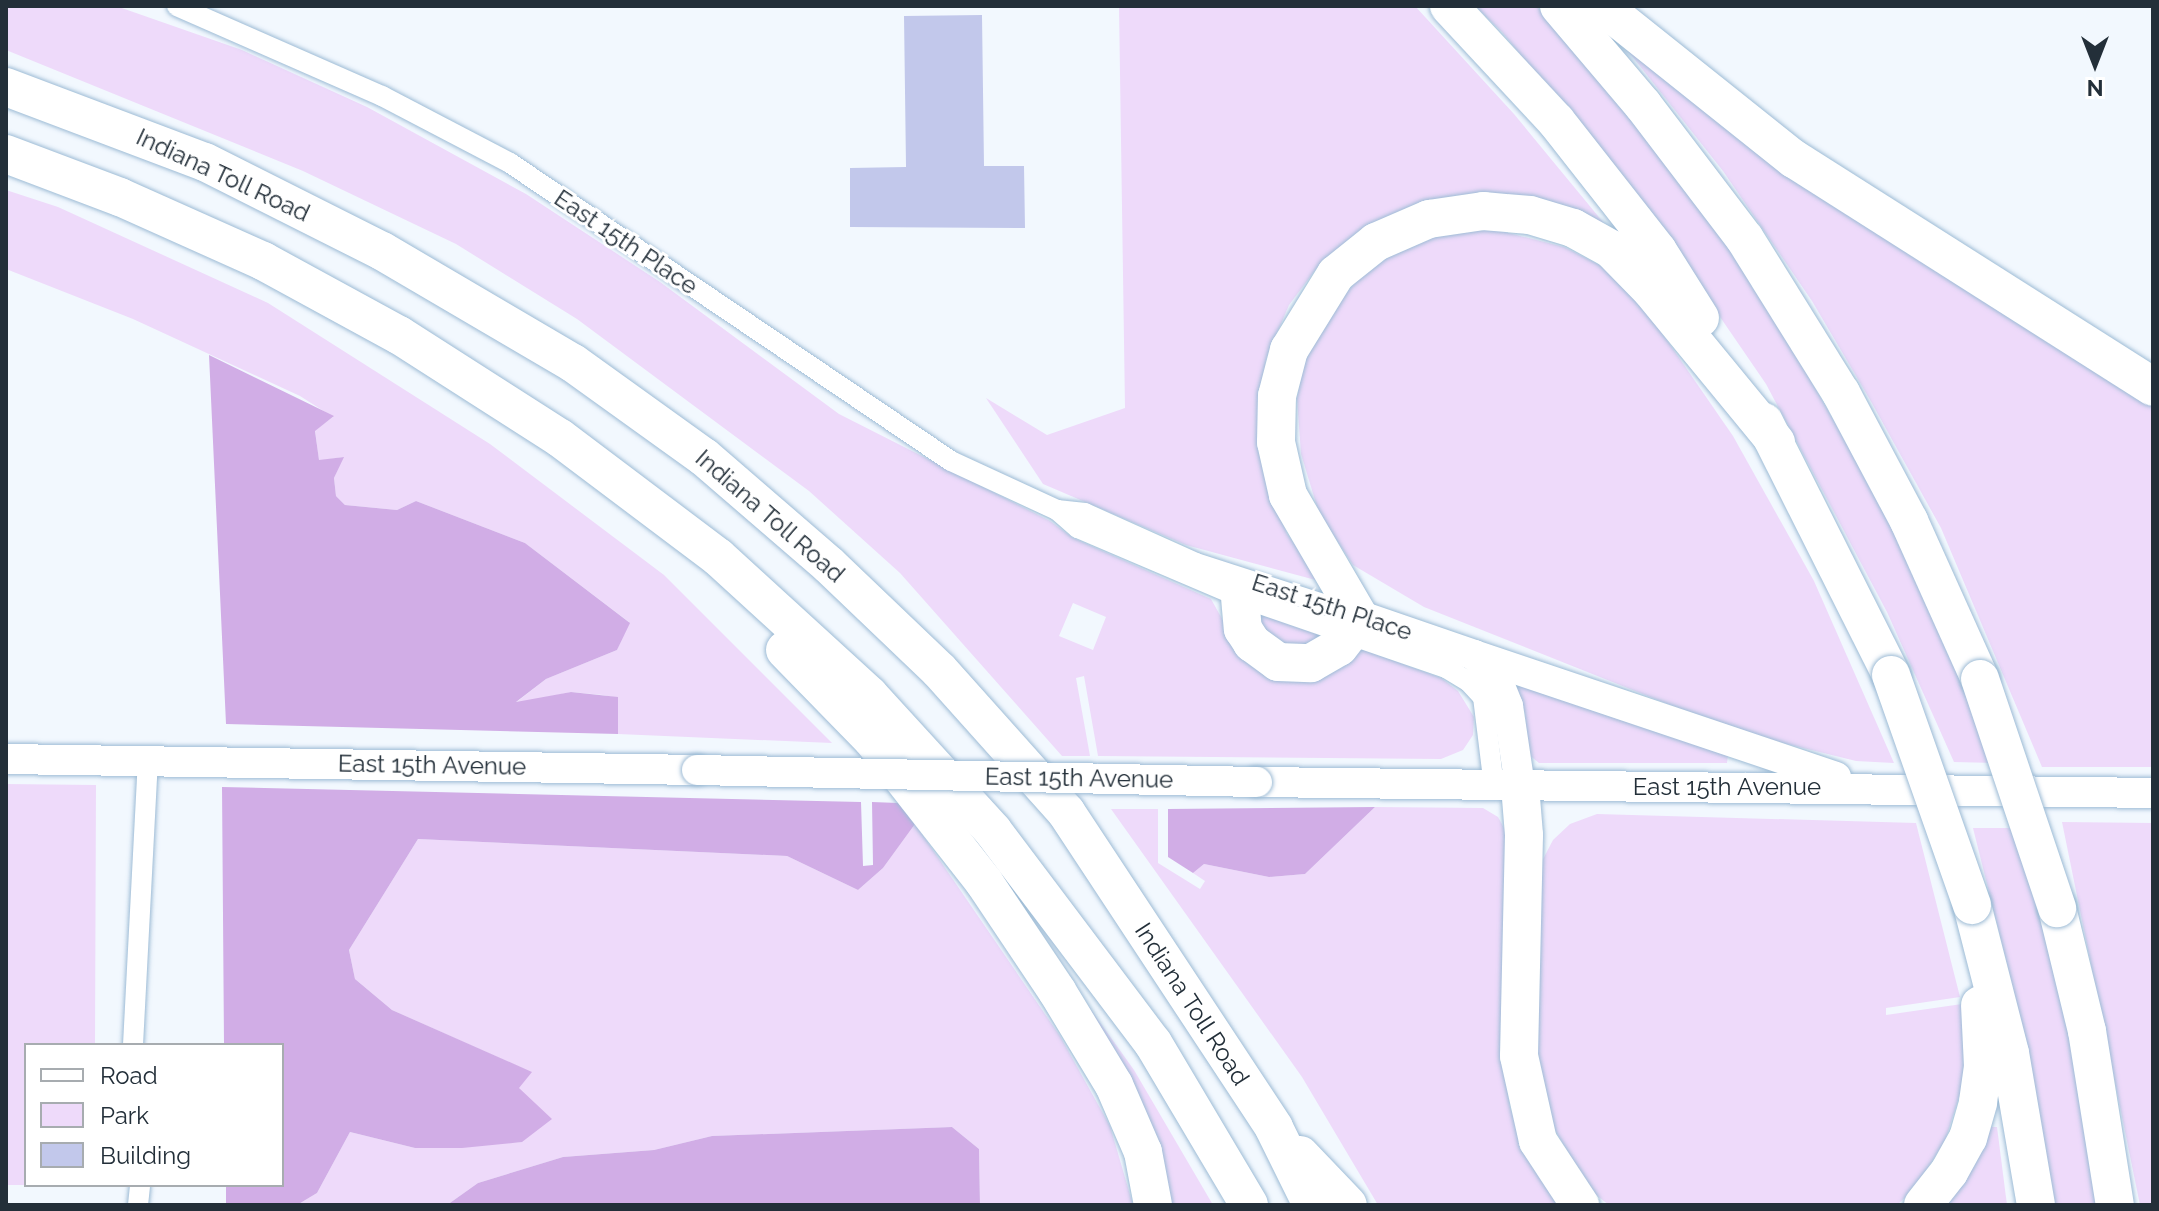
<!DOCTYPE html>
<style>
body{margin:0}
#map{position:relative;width:2159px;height:1211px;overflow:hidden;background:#f2f8fe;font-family:Raleway,sans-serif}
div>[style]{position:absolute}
.green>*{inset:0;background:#eedafa}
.forest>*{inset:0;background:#d1ade6}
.building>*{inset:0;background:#c2c8eb}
.roads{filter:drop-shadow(0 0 2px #9dbbd5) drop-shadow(0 0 2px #9dbbd5)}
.street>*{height:20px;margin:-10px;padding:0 10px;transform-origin:10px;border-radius:10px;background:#fff}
.secondary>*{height:30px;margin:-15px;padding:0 15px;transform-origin:15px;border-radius:15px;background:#fff}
.highway>*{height:38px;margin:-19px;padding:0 19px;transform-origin:19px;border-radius:19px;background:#fff}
.bridges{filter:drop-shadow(0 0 2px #9dbbd5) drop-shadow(0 0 2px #9dbbd5)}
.secondary-bridge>*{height:30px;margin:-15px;padding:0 15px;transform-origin:15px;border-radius:15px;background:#fff}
.highway-bridge>*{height:38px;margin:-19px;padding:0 19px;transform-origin:19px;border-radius:19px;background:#fff}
span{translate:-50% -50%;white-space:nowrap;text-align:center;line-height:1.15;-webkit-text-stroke:6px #fff;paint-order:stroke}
.street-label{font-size:24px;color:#232f39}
.frame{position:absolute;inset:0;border:8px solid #232f39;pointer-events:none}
.legend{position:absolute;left:24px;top:1043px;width:260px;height:144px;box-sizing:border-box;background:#fff;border:2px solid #a7acb0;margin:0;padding:10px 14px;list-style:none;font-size:24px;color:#232f39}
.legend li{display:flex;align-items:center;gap:16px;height:40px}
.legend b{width:40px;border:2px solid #a7acb0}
.north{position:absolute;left:2055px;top:24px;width:80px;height:80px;-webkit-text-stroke:6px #fff;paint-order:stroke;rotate:180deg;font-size:22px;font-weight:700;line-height:32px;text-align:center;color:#232f39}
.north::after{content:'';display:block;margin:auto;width:28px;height:36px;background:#232f39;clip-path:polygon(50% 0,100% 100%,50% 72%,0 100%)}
</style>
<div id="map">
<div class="green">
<i style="clip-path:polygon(evenodd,6px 6px,116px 6px,242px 50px,367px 107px,526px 194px,660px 282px,839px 414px,1050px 521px,1073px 538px,1211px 599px,1235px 642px,1356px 647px,1441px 678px,1458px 691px,1474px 717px,1473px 735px,1463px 750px,1441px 759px,1098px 756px,1084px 676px,1076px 678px,1090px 756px,1062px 756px,900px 573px,809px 491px,577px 319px,456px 244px,303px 171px,6px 50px,6px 6px,1073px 603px,1106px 617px,1093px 650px,1059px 636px,1073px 603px)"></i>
<i style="clip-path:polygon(1119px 6px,1415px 6px,1514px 114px,1612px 233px,1549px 204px,1372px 229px,1322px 261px,1289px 305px,1266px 359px,1259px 412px,1263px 472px,1287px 534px,1323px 582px,1186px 545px,1043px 484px,986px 398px,1047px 435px,1125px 408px)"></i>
<i style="clip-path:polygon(1475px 6px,1536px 6px,1554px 24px,1647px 126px,1753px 280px,1873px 489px,1943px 626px,1996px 763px,1954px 762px,1887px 612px,1766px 384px,1644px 206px,1502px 32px)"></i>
<i style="clip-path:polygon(1624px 46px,1793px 178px,2153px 405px,2153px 767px,2042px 767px,1941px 528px,1869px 398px,1812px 301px,1723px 171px)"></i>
<i style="clip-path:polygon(6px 190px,58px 207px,268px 303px,490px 444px,664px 575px,832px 743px,618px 734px,618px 698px,603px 695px,571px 692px,514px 704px,546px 679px,617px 650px,629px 622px,525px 543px,416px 501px,397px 510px,345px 505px,336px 496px,334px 478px,343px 457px,319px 461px,315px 430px,333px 417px,300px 396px,133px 319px,6px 269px)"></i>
<i style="clip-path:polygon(1485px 227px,1564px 247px,1611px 271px,1646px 310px,1733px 436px,1814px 581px,1894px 763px,1856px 761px,1738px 732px,1424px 607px,1353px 565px,1319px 513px,1301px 454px,1297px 398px,1306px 353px,1329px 314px,1358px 279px,1394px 253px,1440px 234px)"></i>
<i style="clip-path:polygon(1253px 612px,1327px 638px,1321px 646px,1270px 644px)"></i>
<i style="clip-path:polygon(1520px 680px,1728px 754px,1727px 763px,1539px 763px,1528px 754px,1525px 713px,1515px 689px)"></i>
<i style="clip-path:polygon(6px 784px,96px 785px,95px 1045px,26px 1045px,26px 1185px,6px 1185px)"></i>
<i style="clip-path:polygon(1375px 807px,1483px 808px,1498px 817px,1508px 835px,1502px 1048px,1510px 1108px,1536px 1171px,1561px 1205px,1378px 1205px,1302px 1077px,1111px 809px,1158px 809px,1158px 863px,1200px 889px,1205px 881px,1193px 873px,1204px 864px,1269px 877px,1305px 874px)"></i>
<i style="clip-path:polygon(1597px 814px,1916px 823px,1960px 997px,1886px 1008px,1886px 1015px,1962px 1004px,1967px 1026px,1964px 1081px,1945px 1141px,1914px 1189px,1897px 1205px,1609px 1205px,1591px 1191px,1542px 1108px,1535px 1060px,1541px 863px,1553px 840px,1570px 824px)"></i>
<i style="clip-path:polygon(2062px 822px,2153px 823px,2153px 1205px,2140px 1205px)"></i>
<i style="clip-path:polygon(915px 824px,1060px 1036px,1110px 1126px,1133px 1205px,980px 1205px,979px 1149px,952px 1127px,712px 1136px,654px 1150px,563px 1157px,478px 1183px,447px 1205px,297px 1205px,317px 1193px,350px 1132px,415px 1148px,522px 1142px,519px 1087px,531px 1072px,392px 1010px,355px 979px,349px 950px,418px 839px,787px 856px,858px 890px,883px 868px)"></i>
<i style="clip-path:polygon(1973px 828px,2018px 828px,2074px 1056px,2098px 1205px,2050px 1205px,2019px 1012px)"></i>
<i style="clip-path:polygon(1079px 993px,1134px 1070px,1213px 1205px,1162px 1205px)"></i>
<i style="clip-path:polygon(1988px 1127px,1997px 1127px,2007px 1205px,1941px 1205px)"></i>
</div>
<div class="forest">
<i style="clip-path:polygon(209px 355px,334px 416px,315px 431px,319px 460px,344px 457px,334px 478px,336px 496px,345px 505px,397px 510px,416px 501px,525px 543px,630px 623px,617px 650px,546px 679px,516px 702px,571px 692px,618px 697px,618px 734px,226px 724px)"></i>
<i style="clip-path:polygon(222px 787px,861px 802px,863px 866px,873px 865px,872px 802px,898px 803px,915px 824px,883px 868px,858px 890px,787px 856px,418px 839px,349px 950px,355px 979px,392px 1010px,532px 1072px,519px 1088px,552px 1119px,522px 1142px,462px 1148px,415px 1148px,350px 1132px,317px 1193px,297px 1205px,226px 1205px,226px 1185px,282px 1185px,282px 1045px,224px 1045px)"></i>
<i style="clip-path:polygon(1375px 807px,1305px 874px,1269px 877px,1204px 864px,1193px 873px,1168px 857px,1168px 809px)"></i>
<i style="clip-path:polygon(952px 1127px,979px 1149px,980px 1205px,447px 1205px,478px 1183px,563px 1157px,654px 1150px,712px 1136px)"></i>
</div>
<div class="building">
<i style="clip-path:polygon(982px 15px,984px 166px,1024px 166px,1025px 228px,850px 227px,850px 168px,906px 167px,904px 16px)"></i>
</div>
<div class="roads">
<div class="street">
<i style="left:177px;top:6px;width:224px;rotate:23.7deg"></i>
<i style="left:382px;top:96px;width:144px;rotate:27.6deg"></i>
<i style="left:510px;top:163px;width:532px;rotate:34.05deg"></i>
<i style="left:951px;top:461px;width:117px;rotate:24.8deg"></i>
<i style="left:1057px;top:510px;width:28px;rotate:41deg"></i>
<i style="left:1078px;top:528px;width:176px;rotate:23.1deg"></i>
<i style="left:1240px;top:597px;width:218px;rotate:19deg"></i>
<i style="left:1446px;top:668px;width:26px;rotate:31deg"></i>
<i style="left:1468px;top:681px;width:22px;rotate:47deg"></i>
<i style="left:1483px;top:697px;width:90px;rotate:83deg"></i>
<i style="left:1057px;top:510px;width:28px;rotate:6deg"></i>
<i style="left:1085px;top:513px;width:122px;rotate:24.2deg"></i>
<i style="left:1196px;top:563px;width:166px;rotate:17.9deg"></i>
<i style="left:133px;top:1045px;width:285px;rotate:-87deg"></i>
<i style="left:138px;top:1205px;width:20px;rotate:-84deg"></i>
</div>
<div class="secondary">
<i style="left:1358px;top:615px;width:123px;rotate:19deg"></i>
<i style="left:1474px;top:655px;width:35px;rotate:47deg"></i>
<i style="left:1498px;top:681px;width:27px;rotate:68deg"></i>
<i style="left:1508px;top:706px;width:81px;rotate:81.5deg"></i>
<i style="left:1474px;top:655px;width:382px;rotate:18.6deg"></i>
<i style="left:6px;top:759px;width:691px;rotate:0.91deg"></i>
<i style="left:1257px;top:782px;width:896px;rotate:0.7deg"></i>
</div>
<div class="highway">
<i style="left:1449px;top:6px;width:157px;rotate:47.1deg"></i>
<i style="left:1556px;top:121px;width:165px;rotate:51.9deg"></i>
<i style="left:1658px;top:251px;width:79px;rotate:57.9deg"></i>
<i style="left:1559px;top:6px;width:130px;rotate:49.7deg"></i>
<i style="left:1643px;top:105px;width:168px;rotate:52.7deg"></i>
<i style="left:1745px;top:239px;width:181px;rotate:58.1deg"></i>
<i style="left:1841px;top:393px;width:145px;rotate:62deg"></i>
<i style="left:1909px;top:521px;width:173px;rotate:65.8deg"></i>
<i style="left:1602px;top:6px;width:246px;rotate:38.6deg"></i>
<i style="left:1794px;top:159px;width:425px;rotate:32.4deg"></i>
<i style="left:6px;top:87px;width:213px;rotate:20.7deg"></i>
<i style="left:205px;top:162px;width:198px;rotate:26.7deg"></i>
<i style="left:382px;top:251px;width:221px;rotate:30.4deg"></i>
<i style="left:573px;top:363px;width:161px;rotate:35.7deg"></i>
<i style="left:704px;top:457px;width:165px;rotate:40.8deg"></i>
<i style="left:829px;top:565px;width:152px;rotate:43.7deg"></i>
<i style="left:939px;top:670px;width:191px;rotate:48.2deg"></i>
<i style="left:1066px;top:812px;width:378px;rotate:56.6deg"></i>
<i style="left:1274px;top:1128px;width:86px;rotate:63.7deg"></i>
<i style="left:6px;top:154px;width:122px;rotate:20.7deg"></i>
<i style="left:120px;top:197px;width:157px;rotate:24.1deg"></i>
<i style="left:263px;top:261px;width:155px;rotate:28.6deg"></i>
<i style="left:399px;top:335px;width:191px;rotate:32.6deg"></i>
<i style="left:560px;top:438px;width:198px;rotate:37deg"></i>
<i style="left:718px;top:557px;width:205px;rotate:42.4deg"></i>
<i style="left:869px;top:695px;width:184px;rotate:47.6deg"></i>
<i style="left:993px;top:831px;width:266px;rotate:53deg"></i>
<i style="left:1153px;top:1043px;width:188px;rotate:59.3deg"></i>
<i style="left:1764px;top:422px;width:283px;rotate:63.3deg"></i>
<i style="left:1240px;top:597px;width:32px;rotate:85deg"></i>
<i style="left:1243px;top:629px;width:17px;rotate:57deg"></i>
<i style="left:1252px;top:643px;width:32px;rotate:36deg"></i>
<i style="left:1278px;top:662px;width:33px;rotate:2deg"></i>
<i style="left:1311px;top:663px;width:32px;rotate:-30deg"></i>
<i style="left:1339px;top:647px;width:16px;rotate:-52deg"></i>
<i style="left:1349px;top:634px;width:21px;rotate:-65deg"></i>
<i style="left:1358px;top:615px;width:139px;rotate:-120.3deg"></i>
<i style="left:1288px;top:495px;width:54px;rotate:-102.8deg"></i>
<i style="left:1276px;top:442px;width:46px;rotate:-88.8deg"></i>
<i style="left:1277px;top:396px;width:48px;rotate:-75.4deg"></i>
<i style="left:1289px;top:350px;width:89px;rotate:-58.3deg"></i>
<i style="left:1336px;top:274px;width:51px;rotate:-38.7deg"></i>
<i style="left:1376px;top:242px;width:58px;rotate:-23.5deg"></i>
<i style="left:1429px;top:219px;width:55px;rotate:-8.4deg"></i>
<i style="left:1483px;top:211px;width:47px;rotate:4.9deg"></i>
<i style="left:1530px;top:215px;width:45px;rotate:16.8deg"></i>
<i style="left:1573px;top:228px;width:43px;rotate:28.9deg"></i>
<i style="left:1611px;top:249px;width:57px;rotate:45.7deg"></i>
<i style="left:1651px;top:290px;width:197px;rotate:50.6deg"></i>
<i style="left:785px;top:650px;width:124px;rotate:45.7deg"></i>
<i style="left:872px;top:739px;width:182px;rotate:51.9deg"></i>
<i style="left:984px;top:882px;width:131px;rotate:56.2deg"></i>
<i style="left:1057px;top:991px;width:110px;rotate:58.8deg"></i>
<i style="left:1114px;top:1085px;width:73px;rotate:66.6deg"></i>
<i style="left:1143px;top:1152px;width:54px;rotate:79.3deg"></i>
<i style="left:1520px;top:786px;width:49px;rotate:85.3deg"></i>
<i style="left:1524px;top:835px;width:221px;rotate:91.3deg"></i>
<i style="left:1519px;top:1056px;width:87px;rotate:77.4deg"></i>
<i style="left:1538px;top:1141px;width:77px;rotate:56.7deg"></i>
<i style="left:1972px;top:905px;width:153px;rotate:75.6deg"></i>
<i style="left:2010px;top:1053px;width:154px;rotate:80.3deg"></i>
<i style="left:2057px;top:908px;width:127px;rotate:76.3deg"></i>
<i style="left:2087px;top:1031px;width:176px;rotate:80.9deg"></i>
<i style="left:1300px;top:1155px;width:69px;rotate:46.2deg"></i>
<i style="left:1923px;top:1205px;width:42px;rotate:-51.8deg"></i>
<i style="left:1949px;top:1172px;width:39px;rotate:-61deg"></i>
<i style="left:1968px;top:1138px;width:37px;rotate:-74deg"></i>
<i style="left:1978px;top:1102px;width:36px;rotate:-82deg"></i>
<i style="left:1983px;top:1066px;width:61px;rotate:-92.8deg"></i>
</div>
</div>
<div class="bridges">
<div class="secondary-bridge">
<i style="left:697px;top:770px;width:560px;rotate:1.23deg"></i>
</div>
<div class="highway-bridge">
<i style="left:1891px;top:675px;width:244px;rotate:70.6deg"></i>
<i style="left:1980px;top:679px;width:242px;rotate:71.4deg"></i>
</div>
</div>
<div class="street-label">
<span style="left:223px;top:175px;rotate:25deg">Indiana Toll Road</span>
<span style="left:626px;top:242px;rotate:34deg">East 15th Place</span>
<span style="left:770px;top:516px;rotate:41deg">Indiana Toll Road</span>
<span style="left:1332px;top:607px;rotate:18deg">East 15th Place</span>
<span style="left:432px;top:765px;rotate:1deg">East 15th Avenue</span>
<span style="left:1079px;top:778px;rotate:1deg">East 15th Avenue</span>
<span style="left:1727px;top:787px">East 15th Avenue</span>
<span style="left:1192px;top:1004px;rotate:57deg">Indiana Toll Road</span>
</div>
<div class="frame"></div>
<ul class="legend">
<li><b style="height:10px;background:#fff"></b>Road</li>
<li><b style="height:22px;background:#eedafa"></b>Park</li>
<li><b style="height:22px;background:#c2c8eb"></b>Building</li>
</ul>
<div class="north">N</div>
</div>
